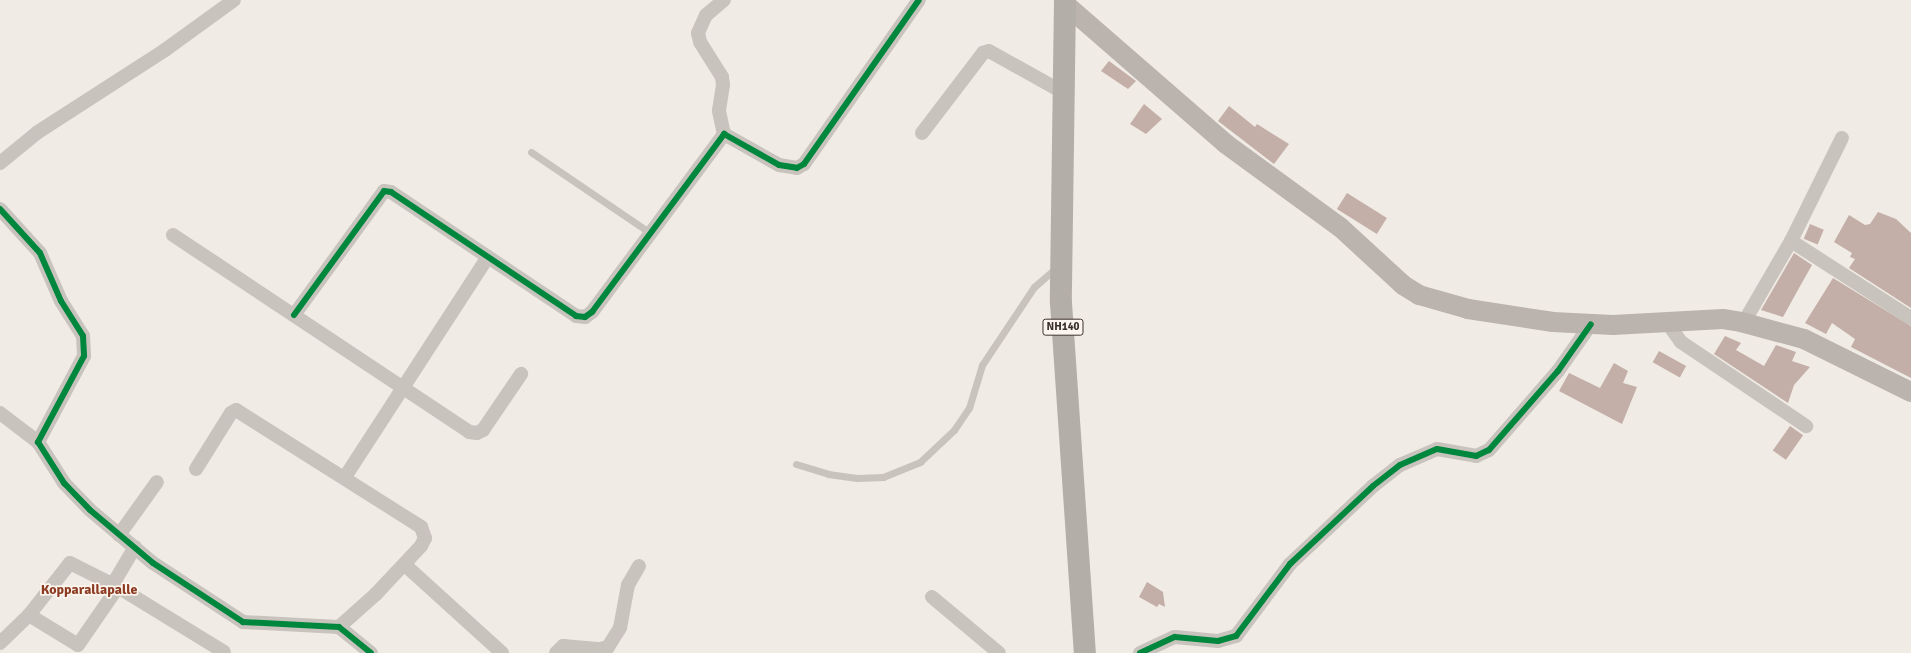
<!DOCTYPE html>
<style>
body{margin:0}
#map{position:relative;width:1911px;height:653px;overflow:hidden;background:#f0ebe5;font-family:Signika,sans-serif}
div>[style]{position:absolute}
.building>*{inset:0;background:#c3afa7;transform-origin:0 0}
.service>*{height:7px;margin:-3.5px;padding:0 3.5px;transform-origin:3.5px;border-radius:3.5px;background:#c9c3be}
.minor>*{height:14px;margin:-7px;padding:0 7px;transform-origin:7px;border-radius:7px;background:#c9c3be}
.secondary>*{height:20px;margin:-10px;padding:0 10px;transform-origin:10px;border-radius:10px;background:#bab3ae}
.trunk>*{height:22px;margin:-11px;padding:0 11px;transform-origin:11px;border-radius:11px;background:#b4aea8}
.cycleway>*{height:6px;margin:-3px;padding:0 3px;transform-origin:3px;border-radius:3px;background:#00873e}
span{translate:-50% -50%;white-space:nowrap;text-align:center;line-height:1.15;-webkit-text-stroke:3.5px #fbf5ee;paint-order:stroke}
.shield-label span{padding:1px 3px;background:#fbf5ee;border:1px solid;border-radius:3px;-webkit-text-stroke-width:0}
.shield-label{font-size:11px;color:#3b302b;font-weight:700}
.quarter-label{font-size:14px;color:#8c3b22;font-weight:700}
</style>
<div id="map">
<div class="building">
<i style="clip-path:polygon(1109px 61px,1136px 81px,1128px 89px,1101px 71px)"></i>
<i style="clip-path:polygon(1144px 104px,1162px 119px,1146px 134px,1130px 124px)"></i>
<i style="clip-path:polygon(1229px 106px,1255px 127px,1257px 124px,1289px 144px,1274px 164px,1218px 121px)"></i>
<i style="left:1347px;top:193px;width:47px;height:19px;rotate:32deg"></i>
<i style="clip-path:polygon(1878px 212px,1896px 219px,1911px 233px,1911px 308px,1849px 268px,1855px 259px,1850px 257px,1852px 253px,1834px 242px,1849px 215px,1865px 225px,1870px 224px)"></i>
<i style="left:1810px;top:224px;width:15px;height:16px;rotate:23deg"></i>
<i style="clip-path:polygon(1794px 253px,1812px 265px,1799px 288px,1783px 317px,1761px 310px)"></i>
<i style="clip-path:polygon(1833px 278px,1911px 326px,1911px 378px,1851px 347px,1855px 339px,1832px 323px,1826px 334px,1805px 323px)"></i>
<i style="clip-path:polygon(1725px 336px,1741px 343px,1736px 350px,1764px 366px,1776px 345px,1796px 352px,1792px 361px,1810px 367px,1794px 385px,1788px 403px,1714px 354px)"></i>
<i style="left:1659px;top:351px;width:31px;height:13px;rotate:29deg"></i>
<i style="clip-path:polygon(1614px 363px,1628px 371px,1623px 383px,1637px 387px,1622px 424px,1559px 391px,1569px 373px,1600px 388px)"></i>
<i style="left:1790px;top:426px;width:16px;height:30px;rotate:35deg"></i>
<i style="clip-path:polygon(1147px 582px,1163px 592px,1165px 607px,1159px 604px,1157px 607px,1139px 597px)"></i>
</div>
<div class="service">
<i style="left:531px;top:152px;width:144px;rotate:34.2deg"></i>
<i style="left:796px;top:464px;width:34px;rotate:17deg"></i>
<i style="left:828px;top:474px;width:29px;rotate:8deg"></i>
<i style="left:857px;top:478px;width:26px;rotate:-2deg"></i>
<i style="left:883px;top:477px;width:40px;rotate:-22deg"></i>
<i style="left:920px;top:462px;width:47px;rotate:-43.3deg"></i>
<i style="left:954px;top:430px;width:27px;rotate:-56deg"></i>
<i style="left:969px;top:408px;width:45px;rotate:-73.2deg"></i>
<i style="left:982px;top:365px;width:94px;rotate:-56.3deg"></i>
<i style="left:1034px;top:287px;width:30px;rotate:-41deg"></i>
</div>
<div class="minor">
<i style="left:724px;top:0;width:23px;rotate:140deg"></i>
<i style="left:706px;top:15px;width:20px;rotate:114deg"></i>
<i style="left:698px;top:33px;width:9px;rotate:77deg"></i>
<i style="left:700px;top:42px;width:41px;rotate:57.8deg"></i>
<i style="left:722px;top:77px;width:8px;rotate:83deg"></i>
<i style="left:723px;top:85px;width:26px;rotate:99deg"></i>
<i style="left:719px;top:111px;width:24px;rotate:78deg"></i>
<i style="left:922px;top:133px;width:101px;rotate:-52.7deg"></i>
<i style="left:983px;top:53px;width:6px;rotate:-18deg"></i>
<i style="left:989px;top:51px;width:86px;rotate:29.2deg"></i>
<i style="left:0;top:163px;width:49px;rotate:-39.2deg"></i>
<i style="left:38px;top:132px;width:151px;rotate:-32.8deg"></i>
<i style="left:165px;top:50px;width:85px;rotate:-35.9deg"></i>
<i style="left:0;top:209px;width:59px;rotate:47.7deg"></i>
<i style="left:40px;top:253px;width:52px;rotate:66.4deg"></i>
<i style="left:61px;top:301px;width:41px;rotate:57.8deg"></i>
<i style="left:83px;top:336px;width:20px;rotate:87deg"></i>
<i style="left:84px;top:356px;width:98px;rotate:118.1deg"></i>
<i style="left:38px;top:442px;width:49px;rotate:57.6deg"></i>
<i style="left:64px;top:483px;width:37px;rotate:46deg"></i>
<i style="left:90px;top:510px;width:82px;rotate:40.1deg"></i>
<i style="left:153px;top:563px;width:108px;rotate:33.2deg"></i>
<i style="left:243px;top:622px;width:96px;rotate:3deg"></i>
<i style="left:339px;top:627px;width:41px;rotate:39.1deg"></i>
<i style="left:173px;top:235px;width:356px;rotate:33.6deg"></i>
<i style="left:469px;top:432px;width:8px;rotate:7deg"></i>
<i style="left:477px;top:433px;width:7px;rotate:-27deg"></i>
<i style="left:483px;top:430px;width:68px;rotate:-55.8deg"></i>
<i style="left:1791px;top:241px;width:143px;rotate:32.7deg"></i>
<i style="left:294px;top:315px;width:153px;rotate:-54deg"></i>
<i style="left:384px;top:191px;width:7px;rotate:8deg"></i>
<i style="left:391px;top:192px;width:223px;rotate:33.8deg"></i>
<i style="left:576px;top:316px;width:9px;rotate:6deg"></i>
<i style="left:585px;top:317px;width:9px;rotate:-36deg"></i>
<i style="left:592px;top:312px;width:222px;rotate:-53.4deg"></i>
<i style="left:724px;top:134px;width:63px;rotate:29.4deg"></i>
<i style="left:779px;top:165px;width:18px;rotate:9deg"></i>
<i style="left:797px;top:168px;width:8px;rotate:-30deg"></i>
<i style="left:804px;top:164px;width:200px;rotate:-55deg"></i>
<i style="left:1744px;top:322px;width:94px;rotate:-59.9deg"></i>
<i style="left:1791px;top:241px;width:115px;rotate:-63.7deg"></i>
<i style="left:1668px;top:324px;width:22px;rotate:54deg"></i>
<i style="left:1681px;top:342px;width:151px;rotate:33.9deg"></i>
<i style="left:0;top:413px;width:48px;rotate:37.3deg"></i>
<i style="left:196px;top:469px;width:66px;rotate:-58deg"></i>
<i style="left:231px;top:413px;width:6px;rotate:-31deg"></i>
<i style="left:236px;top:410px;width:219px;rotate:32.3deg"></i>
<i style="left:421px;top:527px;width:12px;rotate:70deg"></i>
<i style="left:425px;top:538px;width:9px;rotate:117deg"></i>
<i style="left:421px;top:546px;width:66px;rotate:133.2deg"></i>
<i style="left:376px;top:594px;width:50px;rotate:138.3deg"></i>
<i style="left:345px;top:477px;width:262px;rotate:-57deg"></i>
<i style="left:119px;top:535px;width:65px;rotate:-54.4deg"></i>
<i style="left:405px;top:565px;width:131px;rotate:42.2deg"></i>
<i style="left:113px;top:584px;width:43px;rotate:-59.3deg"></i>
<i style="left:932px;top:597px;width:87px;rotate:39.9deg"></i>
<i style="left:29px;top:615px;width:57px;rotate:31.5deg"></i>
<i style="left:78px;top:645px;width:70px;rotate:-55.4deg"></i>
<i style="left:0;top:643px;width:40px;rotate:-44deg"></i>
<i style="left:29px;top:615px;width:66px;rotate:-51.7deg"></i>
<i style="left:70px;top:563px;width:54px;rotate:26.6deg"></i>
<i style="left:118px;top:587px;width:124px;rotate:31.5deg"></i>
<i style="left:556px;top:653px;width:10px;rotate:-45deg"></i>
<i style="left:563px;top:646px;width:37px;rotate:5deg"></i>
<i style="left:600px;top:649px;width:8px;rotate:-14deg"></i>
<i style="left:608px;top:647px;width:22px;rotate:-58deg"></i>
<i style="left:620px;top:628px;width:44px;rotate:-79.5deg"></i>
<i style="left:628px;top:585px;width:22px;rotate:-60deg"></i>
<i style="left:1140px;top:653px;width:38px;rotate:-25deg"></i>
<i style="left:1175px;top:637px;width:43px;rotate:5.3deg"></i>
<i style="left:1218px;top:641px;width:19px;rotate:-16deg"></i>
<i style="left:1236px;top:636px;width:90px;rotate:-53.1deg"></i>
<i style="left:1290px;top:564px;width:114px;rotate:-43.2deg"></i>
<i style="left:1373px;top:486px;width:34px;rotate:-38deg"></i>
<i style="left:1400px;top:465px;width:40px;rotate:-23.4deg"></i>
<i style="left:1437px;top:449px;width:40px;rotate:10deg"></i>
<i style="left:1476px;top:456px;width:14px;rotate:-25deg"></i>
<i style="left:1489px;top:450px;width:105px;rotate:-48.9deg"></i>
<i style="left:1558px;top:371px;width:57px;rotate:-54.9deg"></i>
</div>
<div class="secondary">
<i style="left:1065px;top:4px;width:213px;rotate:41deg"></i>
<i style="left:1226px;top:144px;width:141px;rotate:36.1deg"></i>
<i style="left:1340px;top:227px;width:86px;rotate:42.6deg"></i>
<i style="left:1403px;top:285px;width:19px;rotate:32deg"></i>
<i style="left:1419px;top:295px;width:51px;rotate:15.9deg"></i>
<i style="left:1468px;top:309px;width:86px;rotate:8.7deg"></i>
<i style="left:1553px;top:322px;width:60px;rotate:2.9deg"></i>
<i style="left:1613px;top:325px;width:110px;rotate:-3.1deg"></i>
<i style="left:1723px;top:319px;width:18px;rotate:9deg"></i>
<i style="left:1741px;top:322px;width:65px;rotate:15.1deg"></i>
<i style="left:1804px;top:339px;width:119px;rotate:26.4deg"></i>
</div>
<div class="trunk">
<i style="left:1065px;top:0;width:303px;rotate:90.8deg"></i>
<i style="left:1061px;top:303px;width:351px;rotate:86.1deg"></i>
</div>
<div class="cycleway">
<i style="left:0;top:209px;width:59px;rotate:47.7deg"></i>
<i style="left:40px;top:253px;width:52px;rotate:66.4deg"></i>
<i style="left:61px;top:301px;width:41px;rotate:57.8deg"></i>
<i style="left:83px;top:336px;width:20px;rotate:87deg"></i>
<i style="left:84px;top:356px;width:98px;rotate:118.1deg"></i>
<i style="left:38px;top:442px;width:49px;rotate:57.6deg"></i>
<i style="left:64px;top:483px;width:37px;rotate:46deg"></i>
<i style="left:90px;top:510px;width:82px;rotate:40.1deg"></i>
<i style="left:153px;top:563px;width:108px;rotate:33.2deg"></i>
<i style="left:243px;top:622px;width:96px;rotate:3deg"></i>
<i style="left:339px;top:627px;width:41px;rotate:39.1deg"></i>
<i style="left:294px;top:315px;width:153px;rotate:-54deg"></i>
<i style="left:384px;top:191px;width:7px;rotate:8deg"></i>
<i style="left:391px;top:192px;width:223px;rotate:33.8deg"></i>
<i style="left:576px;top:316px;width:9px;rotate:6deg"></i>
<i style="left:585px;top:317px;width:9px;rotate:-36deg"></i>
<i style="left:592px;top:312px;width:222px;rotate:-53.4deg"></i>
<i style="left:724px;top:134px;width:63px;rotate:29.4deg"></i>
<i style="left:779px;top:165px;width:18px;rotate:9deg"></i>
<i style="left:797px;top:168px;width:8px;rotate:-30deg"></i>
<i style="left:804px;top:164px;width:200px;rotate:-55deg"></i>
<i style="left:1140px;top:653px;width:38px;rotate:-25deg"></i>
<i style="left:1175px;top:637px;width:43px;rotate:5.3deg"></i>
<i style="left:1218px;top:641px;width:19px;rotate:-16deg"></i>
<i style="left:1236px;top:636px;width:90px;rotate:-53.1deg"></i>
<i style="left:1290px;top:564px;width:114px;rotate:-43.2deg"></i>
<i style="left:1373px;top:486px;width:34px;rotate:-38deg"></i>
<i style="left:1400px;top:465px;width:40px;rotate:-23.4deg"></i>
<i style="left:1437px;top:449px;width:40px;rotate:10deg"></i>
<i style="left:1476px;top:456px;width:14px;rotate:-25deg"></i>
<i style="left:1489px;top:450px;width:105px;rotate:-48.9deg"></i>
<i style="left:1558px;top:371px;width:57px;rotate:-54.9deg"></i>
</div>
<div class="shield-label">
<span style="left:1063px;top:327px">NH140</span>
</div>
<div class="quarter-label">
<span style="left:89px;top:590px">Kopparallapalle</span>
</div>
</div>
